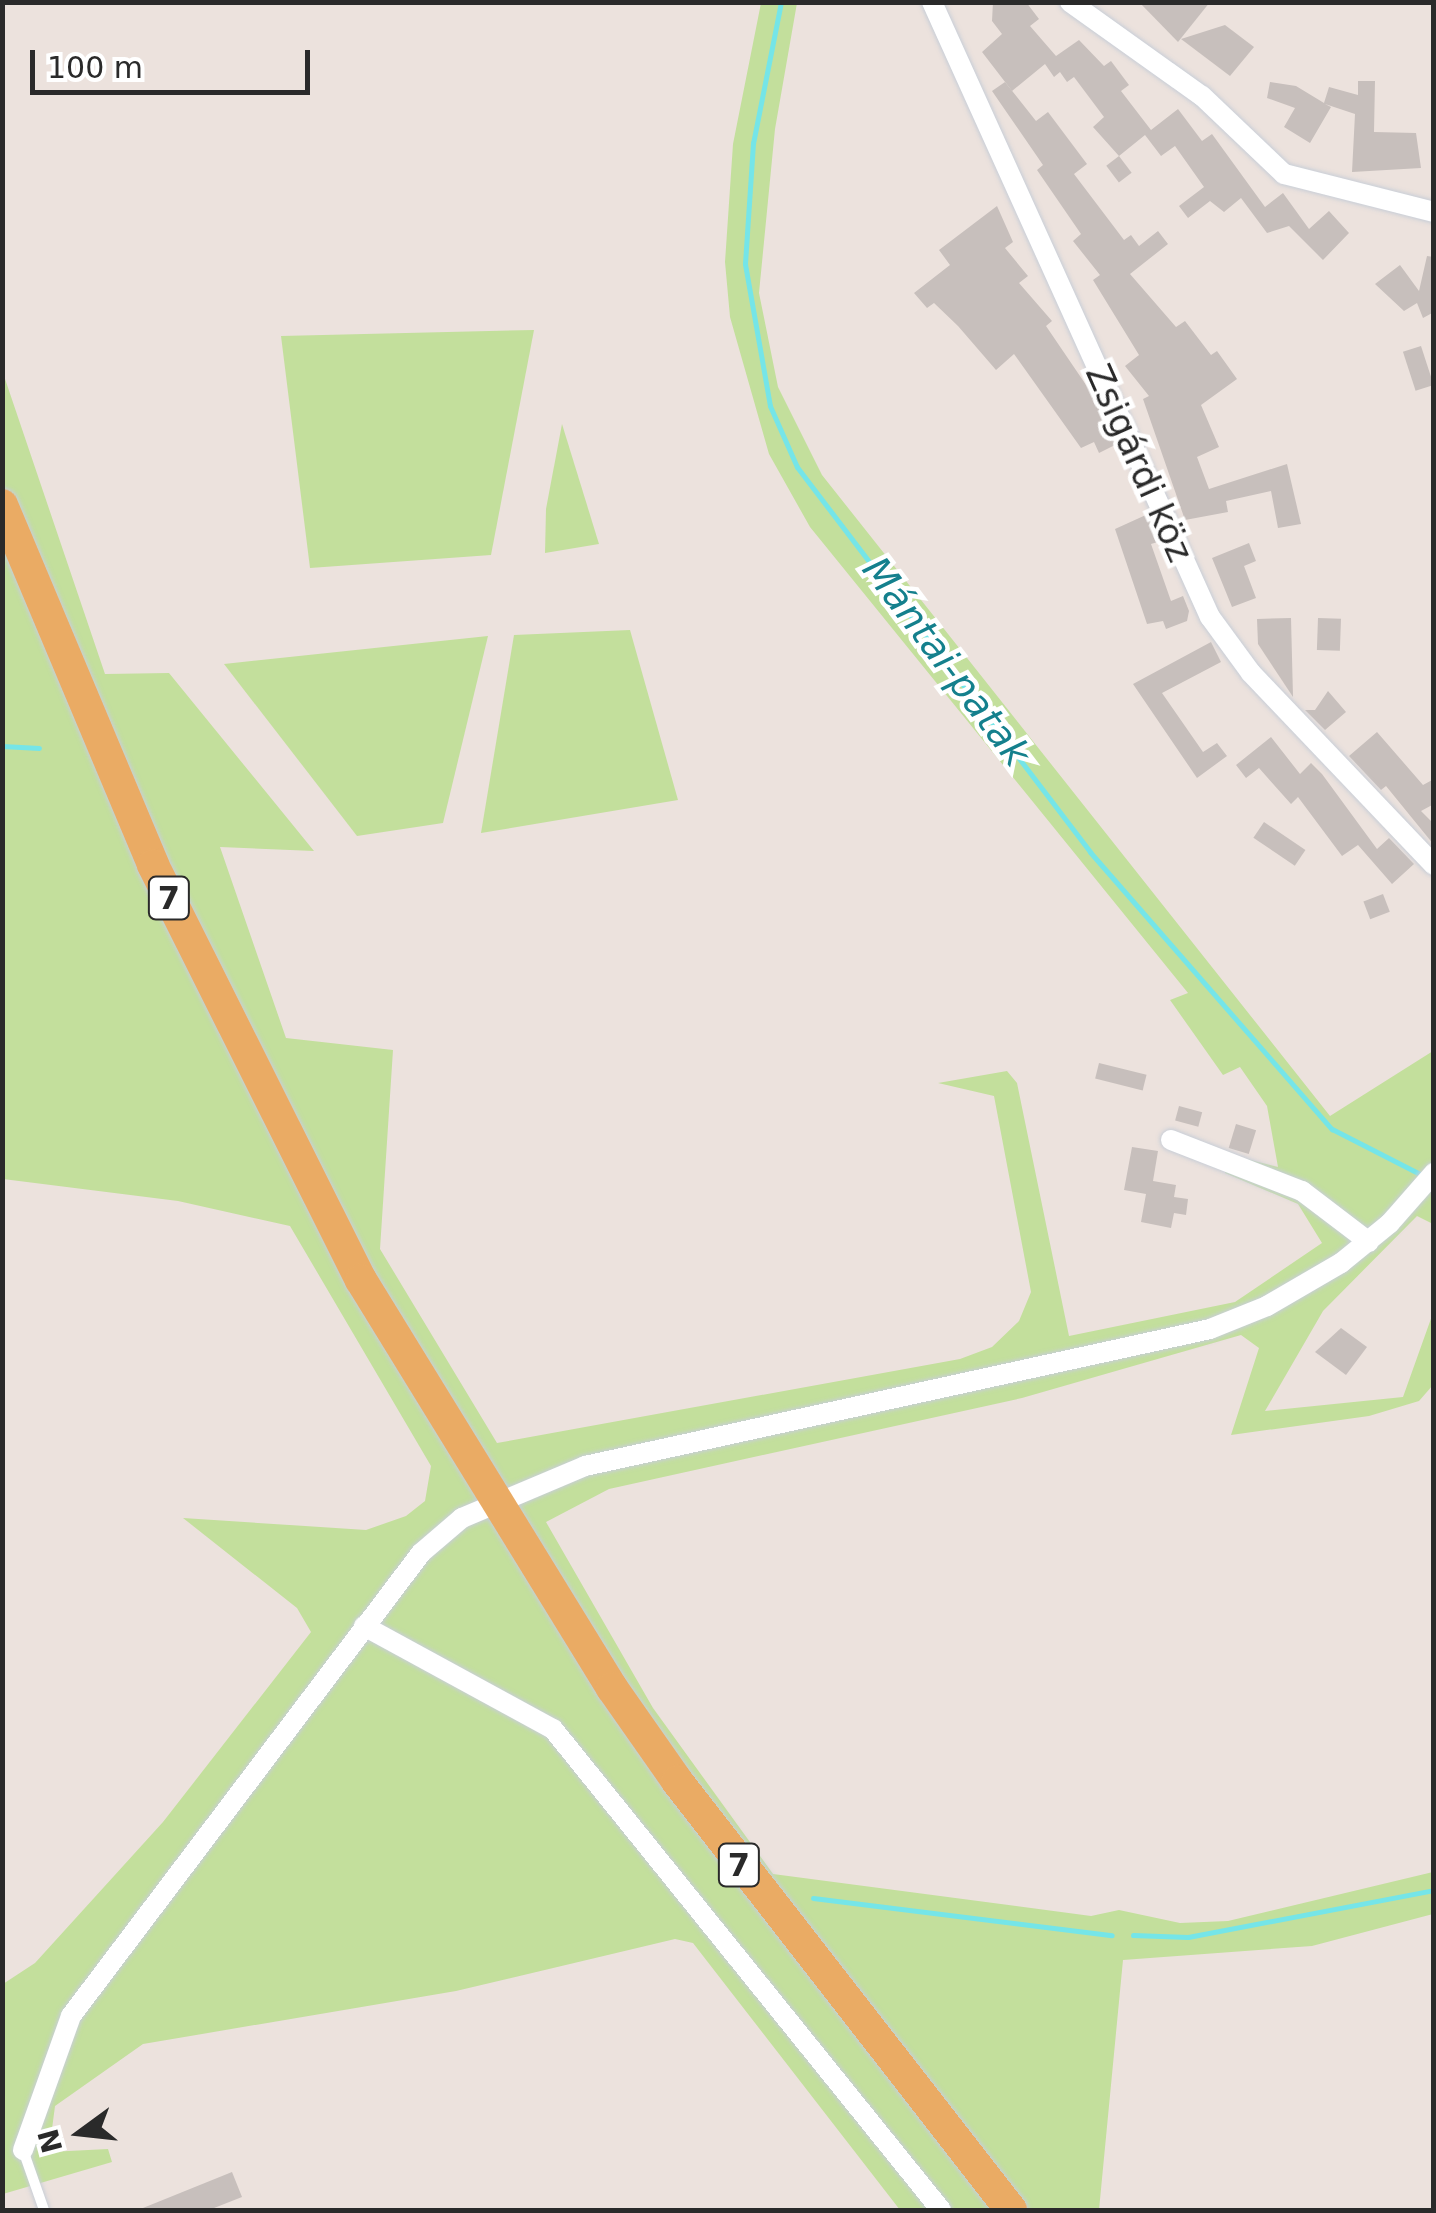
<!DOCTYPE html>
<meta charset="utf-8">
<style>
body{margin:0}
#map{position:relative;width:1436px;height:2213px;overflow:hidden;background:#ece2dd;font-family:"DejaVu Sans",sans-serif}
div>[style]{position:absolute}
.green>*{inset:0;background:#c3df9c}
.stream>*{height:5px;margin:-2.5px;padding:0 2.5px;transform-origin:2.5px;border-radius:2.5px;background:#75e5e8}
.building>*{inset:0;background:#c7bfbc;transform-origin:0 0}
.roads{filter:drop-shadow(0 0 2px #c8ced7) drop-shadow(0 0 2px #c8ced7)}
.lane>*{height:10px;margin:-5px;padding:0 5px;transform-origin:5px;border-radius:5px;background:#fff}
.street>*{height:20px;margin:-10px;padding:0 10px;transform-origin:10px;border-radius:10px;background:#fff}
.primary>*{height:32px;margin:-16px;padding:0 16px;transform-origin:16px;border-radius:16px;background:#eaab64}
span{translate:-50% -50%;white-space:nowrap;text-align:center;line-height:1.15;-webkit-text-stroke:9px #fff;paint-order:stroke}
.shield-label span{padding:2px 8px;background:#fff;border:2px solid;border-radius:8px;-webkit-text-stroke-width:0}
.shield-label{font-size:32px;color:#2a2a2a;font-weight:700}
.street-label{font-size:35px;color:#2a2a2a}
.water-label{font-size:38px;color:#14808d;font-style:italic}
.frame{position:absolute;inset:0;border:5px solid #2a2a2a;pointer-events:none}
.north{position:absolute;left:30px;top:2083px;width:100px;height:100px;-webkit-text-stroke:8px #fff;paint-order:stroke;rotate:255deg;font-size:28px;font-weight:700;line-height:40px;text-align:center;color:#2a2a2a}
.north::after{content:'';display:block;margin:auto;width:35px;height:45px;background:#2a2a2a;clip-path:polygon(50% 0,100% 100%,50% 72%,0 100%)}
.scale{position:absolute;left:30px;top:50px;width:280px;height:45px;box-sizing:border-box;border:5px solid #2a2a2a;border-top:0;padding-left:12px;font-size:30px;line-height:35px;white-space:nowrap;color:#2a2a2a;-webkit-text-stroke:8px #fff;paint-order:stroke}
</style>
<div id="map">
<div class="green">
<i style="clip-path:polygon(761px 3px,797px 3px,775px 129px,759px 293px,778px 387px,822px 475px,1330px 1116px,1433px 1051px,1433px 1224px,1417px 1216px,1323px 1311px,1265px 1411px,1403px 1397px,1433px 1313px,1433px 1385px,1419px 1401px,1369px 1416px,1231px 1435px,1259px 1348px,1241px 1335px,1022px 1398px,609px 1489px,546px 1522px,653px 1708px,773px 1874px,1091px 1916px,1119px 1910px,1180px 1923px,1228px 1921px,1433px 1872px,1433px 1914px,1312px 1946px,1123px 1960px,1099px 2210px,900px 2210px,693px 1943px,675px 1939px,456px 1991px,143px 2044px,55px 2106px,49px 2152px,108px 2149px,112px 2162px,3px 2194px,3px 1984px,35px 1963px,163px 1822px,311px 1632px,297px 1608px,183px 1518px,366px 1530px,406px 1516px,425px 1501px,431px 1466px,290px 1226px,178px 1201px,3px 1179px,2px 370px,105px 674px,169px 673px,314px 851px,220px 847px,286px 1038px,393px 1050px,380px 1249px,497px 1443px,960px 1359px,992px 1347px,1019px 1321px,1031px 1292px,994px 1096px,938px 1083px,1007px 1071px,1017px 1083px,1069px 1336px,1235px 1302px,1322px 1243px,1298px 1204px,1225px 1173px,1227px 1154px,1278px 1167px,1267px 1106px,1240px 1067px,1223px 1075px,1170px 1000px,1188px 993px,810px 527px,769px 454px,730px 317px,725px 262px,733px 144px)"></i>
<i style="clip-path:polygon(534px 330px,491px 555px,310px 568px,281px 336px)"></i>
<i style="clip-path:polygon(562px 424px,599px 544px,545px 553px,546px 509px)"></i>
<i style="clip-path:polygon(630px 630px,678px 800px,481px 833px,514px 635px)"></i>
<i style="clip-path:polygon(488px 636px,443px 823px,357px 836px,224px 664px)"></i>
</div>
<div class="stream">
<i style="left:781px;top:2px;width:144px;rotate:101.2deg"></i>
<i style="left:753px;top:143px;width:121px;rotate:93.8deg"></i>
<i style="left:745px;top:264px;width:144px;rotate:80deg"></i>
<i style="left:770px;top:406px;width:67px;rotate:66.1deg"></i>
<i style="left:797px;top:467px;width:484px;rotate:52.7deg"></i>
<i style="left:1090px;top:852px;width:368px;rotate:48.9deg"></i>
<i style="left:1332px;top:1129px;width:101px;rotate:27.1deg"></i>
<i style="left:2px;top:746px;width:37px;rotate:3deg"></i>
<i style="left:813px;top:1898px;width:301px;rotate:7.1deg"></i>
<i style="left:1133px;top:1935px;width:55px;rotate:2.1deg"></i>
<i style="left:1188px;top:1937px;width:250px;rotate:-10.8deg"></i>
</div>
<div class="building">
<i style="clip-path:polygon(993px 2px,1026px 2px,1039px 19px,1030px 26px,1056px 56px,1079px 40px,1104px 66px,1111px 61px,1129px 85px,1121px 91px,1151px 130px,1178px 109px,1202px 141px,1212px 134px,1265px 207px,1283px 193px,1309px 229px,1329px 211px,1349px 233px,1323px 260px,1289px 226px,1267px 233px,1241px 198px,1224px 212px,1210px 201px,1188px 218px,1179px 206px,1204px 187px,1175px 146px,1161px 156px,1145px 135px,1119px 156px,1093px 127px,1104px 117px,1074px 77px,1067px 82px,1060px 72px,1054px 77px,1045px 64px,1012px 91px,982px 52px,1002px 34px,992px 21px)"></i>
<i style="clip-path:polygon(1139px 2px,1210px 2px,1178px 42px)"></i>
<i style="clip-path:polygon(1225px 25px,1254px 47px,1230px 76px,1181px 39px)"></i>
<i style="clip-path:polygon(1358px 81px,1375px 81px,1374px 132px,1416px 133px,1421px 168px,1352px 172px,1355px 114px,1325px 104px,1331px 107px,1310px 143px,1284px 127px,1295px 108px,1267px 98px,1270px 82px,1296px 86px,1324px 103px,1329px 87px,1358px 95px)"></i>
<i style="clip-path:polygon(1005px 82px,1036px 121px,1048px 112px,1087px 164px,1074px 174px,1124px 240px,1131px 235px,1139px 246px,1158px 231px,1168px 244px,1130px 274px,1176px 327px,1185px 321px,1211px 355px,1217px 351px,1237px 379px,1201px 405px,1219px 447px,1197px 457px,1209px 489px,1287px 464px,1301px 524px,1278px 528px,1271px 491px,1226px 501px,1228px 512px,1185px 520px,1143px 399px,1149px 396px,1125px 366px,1139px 355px,1093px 280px,1100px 275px,1073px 241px,1081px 234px,1037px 170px,1043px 165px,992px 91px)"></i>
<i style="left:1119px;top:156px;width:21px;height:16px;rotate:53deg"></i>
<i style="clip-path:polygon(997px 206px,1013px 242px,1005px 248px,1028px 276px,1019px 283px,1052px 321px,1046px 326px,1099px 404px,1117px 444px,1099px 453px,1094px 442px,1081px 448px,1014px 354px,996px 370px,958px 326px,934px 303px,927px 308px,914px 293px,950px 265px,939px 250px)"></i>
<i style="clip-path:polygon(1427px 256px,1434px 257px,1434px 312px,1423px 318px,1417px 303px,1404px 311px,1375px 284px,1400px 265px,1419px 291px)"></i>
<i style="left:1421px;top:346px;width:41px;height:19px;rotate:72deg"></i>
<i style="clip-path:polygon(1148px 514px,1161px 541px,1151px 544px,1171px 601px,1183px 596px,1189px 611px,1187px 621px,1166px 629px,1163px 621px,1147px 624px,1115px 529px)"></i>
<i style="clip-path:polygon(1249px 543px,1256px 561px,1244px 566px,1256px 598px,1232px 607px,1212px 558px)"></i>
<i style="clip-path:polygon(1291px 618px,1293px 697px,1258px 644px,1257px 619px)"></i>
<i style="left:1318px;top:618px;width:23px;height:32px;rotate:2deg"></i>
<i style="clip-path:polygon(1211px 642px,1221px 662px,1162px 693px,1203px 752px,1217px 743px,1227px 756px,1197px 778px,1133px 684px)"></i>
<i style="clip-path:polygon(1328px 691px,1346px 712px,1325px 730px,1305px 710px,1315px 710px)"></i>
<i style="clip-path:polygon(1377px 732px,1423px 785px,1434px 779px,1434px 804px,1421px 811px,1434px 824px,1434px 845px,1386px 786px,1381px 790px,1349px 756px)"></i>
<i style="clip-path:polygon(1271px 737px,1300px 774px,1311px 763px,1322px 774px,1377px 849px,1389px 838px,1414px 864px,1392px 884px,1358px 845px,1342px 856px,1298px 797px,1291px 804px,1259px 768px,1246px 778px,1236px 765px)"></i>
<i style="left:1264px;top:822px;width:50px;height:19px;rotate:34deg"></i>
<i style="left:1383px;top:894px;width:19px;height:21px;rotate:69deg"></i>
<i style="left:1099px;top:1063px;width:49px;height:16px;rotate:14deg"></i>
<i style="left:1179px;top:1106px;width:24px;height:15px;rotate:15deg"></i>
<i style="left:1236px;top:1124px;width:21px;height:25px;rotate:17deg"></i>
<i style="clip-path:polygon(1132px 1147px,1158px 1151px,1153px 1181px,1176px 1185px,1174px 1197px,1188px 1199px,1186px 1215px,1174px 1213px,1171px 1228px,1141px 1222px,1146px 1194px,1124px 1190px)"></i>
<i style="clip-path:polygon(1341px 1328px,1367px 1347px,1346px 1375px,1315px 1352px)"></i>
<i style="clip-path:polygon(232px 2172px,242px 2197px,209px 2210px,138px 2210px)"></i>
</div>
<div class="roads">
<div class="lane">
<i style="left:23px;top:2150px;width:64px;rotate:70.7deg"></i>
</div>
<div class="street">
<i style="left:932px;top:2px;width:675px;rotate:65.68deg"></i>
<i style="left:1210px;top:617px;width:69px;rotate:53.8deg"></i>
<i style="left:1251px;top:673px;width:265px;rotate:46.4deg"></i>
<i style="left:1070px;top:2px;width:162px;rotate:35.5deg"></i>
<i style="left:1202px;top:96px;width:113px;rotate:43.6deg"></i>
<i style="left:1284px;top:174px;width:155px;rotate:14.2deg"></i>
<i style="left:1171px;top:1140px;width:141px;rotate:21.3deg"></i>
<i style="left:1302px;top:1191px;width:84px;rotate:37.3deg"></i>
<i style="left:364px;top:1626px;width:215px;rotate:28.6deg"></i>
<i style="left:553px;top:1729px;width:618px;rotate:51.11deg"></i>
<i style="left:23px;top:2150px;width:142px;rotate:-70.3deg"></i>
<i style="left:71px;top:2016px;width:580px;rotate:-52.91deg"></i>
<i style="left:421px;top:1553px;width:54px;rotate:-40.5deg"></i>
<i style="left:462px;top:1518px;width:134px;rotate:-22.9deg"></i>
<i style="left:585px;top:1466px;width:640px;rotate:-12.36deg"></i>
<i style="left:1210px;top:1329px;width:61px;rotate:-22deg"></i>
<i style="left:1267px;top:1306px;width:86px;rotate:-30.2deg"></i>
<i style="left:1341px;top:1263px;width:63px;rotate:-39.2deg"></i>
<i style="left:1390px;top:1223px;width:67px;rotate:-48.7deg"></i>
</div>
<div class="primary">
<i style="left:2px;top:505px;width:390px;rotate:67.2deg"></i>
<i style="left:153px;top:865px;width:464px;rotate:63.4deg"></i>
<i style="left:361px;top:1280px;width:479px;rotate:58.4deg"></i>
<i style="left:612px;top:1688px;width:113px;rotate:55deg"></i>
<i style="left:677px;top:1781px;width:544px;rotate:52.1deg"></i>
</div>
</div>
<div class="shield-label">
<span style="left:169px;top:898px">7</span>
<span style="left:739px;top:1865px">7</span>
</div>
<div class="street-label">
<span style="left:1139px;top:463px;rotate:66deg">Zsigárdi köz</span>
</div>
<div class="water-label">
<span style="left:946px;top:662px;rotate:53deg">Mántai-patak</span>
</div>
<div class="frame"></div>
<div class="north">N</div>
<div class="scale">100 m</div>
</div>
